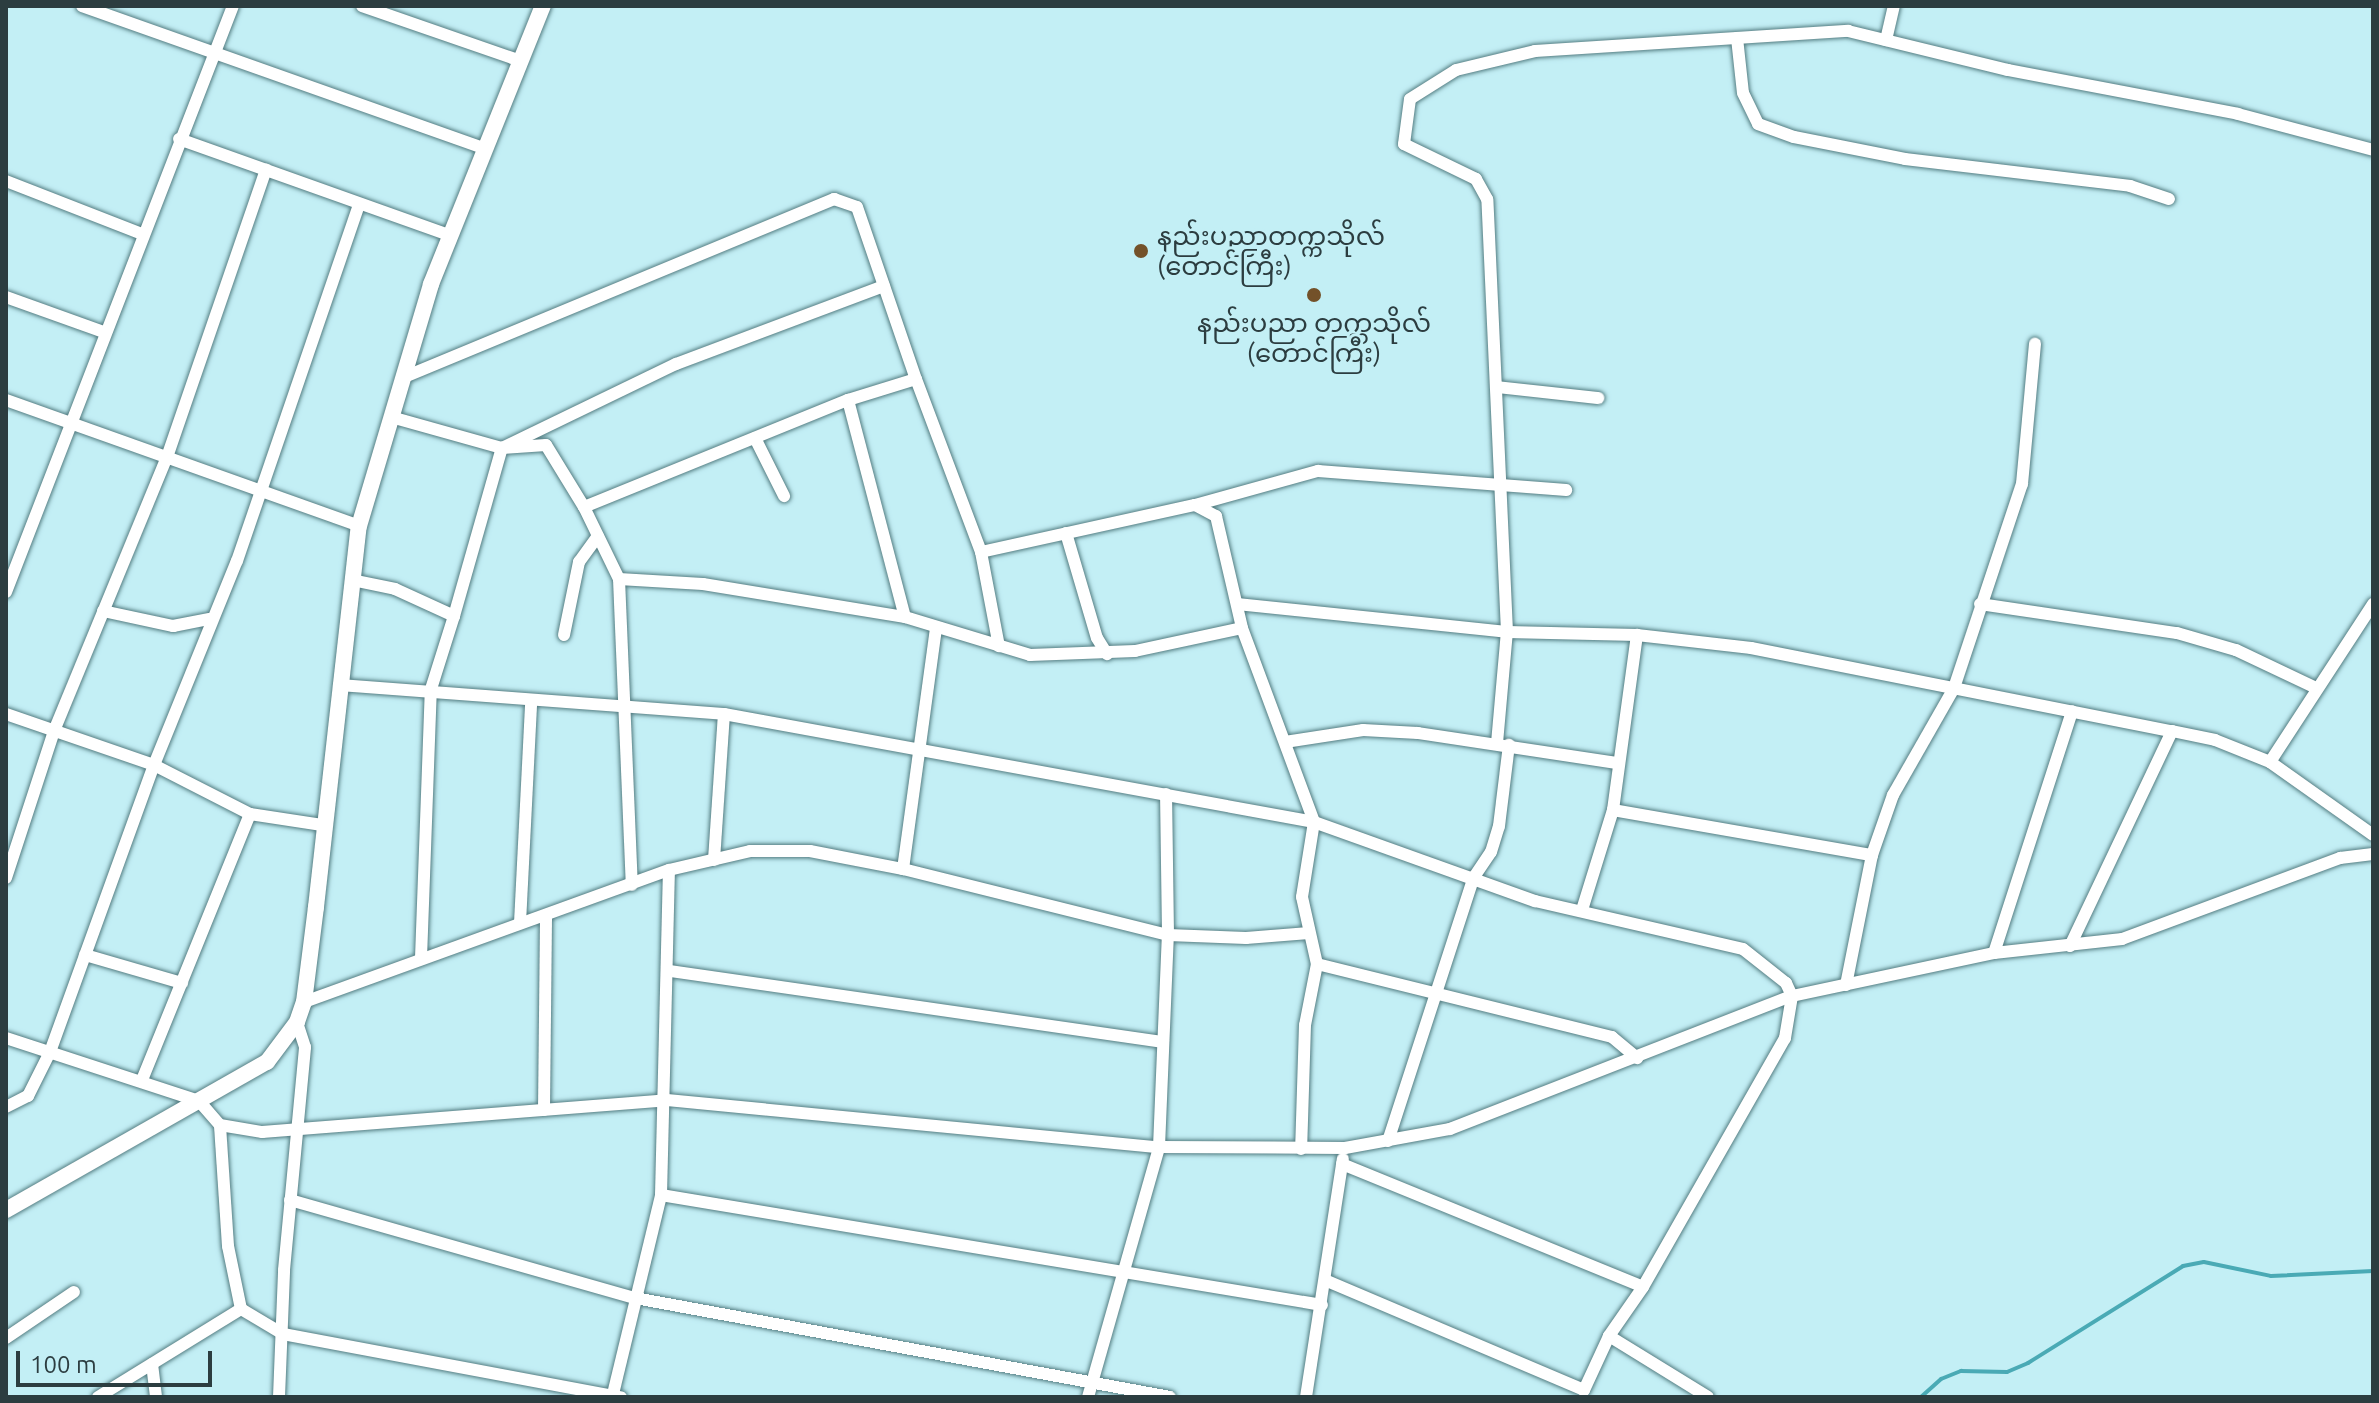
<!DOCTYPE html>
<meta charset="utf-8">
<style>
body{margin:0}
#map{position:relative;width:2379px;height:1403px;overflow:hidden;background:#c3eff5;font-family:Ubuntu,"Noto Sans Myanmar",sans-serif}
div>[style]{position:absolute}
.stream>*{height:4px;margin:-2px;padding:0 2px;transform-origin:2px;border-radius:2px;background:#4aaab5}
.roads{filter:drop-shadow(0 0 2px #547d82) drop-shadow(0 0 2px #547d82)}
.minor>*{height:12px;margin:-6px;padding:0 6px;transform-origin:6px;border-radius:6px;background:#fff}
.major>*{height:16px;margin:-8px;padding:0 8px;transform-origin:8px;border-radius:8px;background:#fff}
.dots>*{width:22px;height:22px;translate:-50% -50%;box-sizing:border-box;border:4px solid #c3eff5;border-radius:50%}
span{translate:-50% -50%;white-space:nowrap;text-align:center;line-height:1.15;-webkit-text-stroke:6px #c3eff5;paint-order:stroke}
.poi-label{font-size:26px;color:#2c3d40}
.left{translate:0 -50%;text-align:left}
.frame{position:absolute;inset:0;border:8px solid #2c3d40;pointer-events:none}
.scale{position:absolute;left:16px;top:1351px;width:196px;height:36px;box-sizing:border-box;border:4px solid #2c3d40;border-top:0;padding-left:10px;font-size:24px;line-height:28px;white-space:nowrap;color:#2c3d40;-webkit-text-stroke:6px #c3eff5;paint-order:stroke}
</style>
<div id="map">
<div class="stream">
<i style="left:1921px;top:1397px;width:27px;rotate:-42deg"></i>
<i style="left:1941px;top:1379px;width:22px;rotate:-22deg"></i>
<i style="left:1961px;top:1371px;width:46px;rotate:1.2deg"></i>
<i style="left:2007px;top:1372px;width:23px;rotate:-23deg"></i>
<i style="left:2028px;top:1363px;width:183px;rotate:-32deg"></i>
<i style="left:2183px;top:1266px;width:21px;rotate:-11deg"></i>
<i style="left:2204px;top:1262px;width:68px;rotate:11.8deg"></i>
<i style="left:2271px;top:1276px;width:102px;rotate:-2.8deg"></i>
</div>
<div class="roads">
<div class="minor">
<i style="left:82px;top:6px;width:429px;rotate:19.5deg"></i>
<i style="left:362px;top:6px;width:168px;rotate:19.1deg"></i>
<i style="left:1737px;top:38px;width:55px;rotate:83.8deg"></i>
<i style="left:1743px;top:93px;width:34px;rotate:64deg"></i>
<i style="left:1758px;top:124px;width:38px;rotate:20deg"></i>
<i style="left:1794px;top:137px;width:113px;rotate:11.2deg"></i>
<i style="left:1905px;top:159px;width:227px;rotate:6.8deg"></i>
<i style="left:2130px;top:186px;width:41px;rotate:18.4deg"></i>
<i style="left:1886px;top:40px;width:35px;rotate:-77deg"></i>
<i style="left:179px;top:139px;width:289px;rotate:19.6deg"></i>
<i style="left:6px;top:181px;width:146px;rotate:21.3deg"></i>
<i style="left:6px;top:297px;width:104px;rotate:19.7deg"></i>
<i style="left:402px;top:378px;width:468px;rotate:-22.5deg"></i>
<i style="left:834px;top:199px;width:24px;rotate:19deg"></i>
<i style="left:857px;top:207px;width:182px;rotate:71.1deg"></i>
<i style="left:1497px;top:387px;width:102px;rotate:6.2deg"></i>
<i style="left:6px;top:400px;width:375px;rotate:19.6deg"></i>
<i style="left:848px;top:400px;width:224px;rotate:75.3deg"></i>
<i style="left:391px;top:417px;width:115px;rotate:15.6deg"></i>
<i style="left:502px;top:448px;width:44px;rotate:-3.9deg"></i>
<i style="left:546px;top:445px;width:73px;rotate:58.5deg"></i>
<i style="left:584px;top:507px;width:80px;rotate:64.1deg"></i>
<i style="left:619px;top:579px;width:306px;rotate:87.6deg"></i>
<i style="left:755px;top:438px;width:65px;rotate:63.4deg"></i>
<i style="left:1195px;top:505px;width:128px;rotate:-15.5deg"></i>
<i style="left:1318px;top:471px;width:249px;rotate:4.4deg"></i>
<i style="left:584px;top:507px;width:285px;rotate:-22.1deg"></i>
<i style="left:848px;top:400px;width:71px;rotate:-17.2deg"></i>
<i style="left:916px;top:379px;width:185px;rotate:69.4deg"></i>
<i style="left:981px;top:552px;width:96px;rotate:79.2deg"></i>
<i style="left:1066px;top:533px;width:109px;rotate:73.6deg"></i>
<i style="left:1097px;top:638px;width:19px;rotate:58deg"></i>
<i style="left:981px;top:552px;width:219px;rotate:-12.4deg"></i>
<i style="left:1195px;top:505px;width:24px;rotate:28deg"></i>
<i style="left:1216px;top:516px;width:115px;rotate:76.9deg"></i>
<i style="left:1242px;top:628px;width:207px;rotate:69.6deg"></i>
<i style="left:1314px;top:822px;width:76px;rotate:99.1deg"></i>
<i style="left:1302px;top:897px;width:69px;rotate:77.4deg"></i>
<i style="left:1317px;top:964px;width:62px;rotate:101.1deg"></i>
<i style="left:1305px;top:1025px;width:124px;rotate:91.8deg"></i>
<i style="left:619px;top:579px;width:84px;rotate:3.4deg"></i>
<i style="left:703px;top:584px;width:205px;rotate:9.3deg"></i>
<i style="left:905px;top:617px;width:131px;rotate:16.9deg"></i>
<i style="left:1030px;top:655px;width:105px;rotate:-2.2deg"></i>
<i style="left:1135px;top:651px;width:109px;rotate:-12.1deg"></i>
<i style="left:352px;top:580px;width:44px;rotate:11.8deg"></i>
<i style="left:395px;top:589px;width:65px;rotate:24.6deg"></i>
<i style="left:454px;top:616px;width:175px;rotate:-74.1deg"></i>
<i style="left:502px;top:448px;width:193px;rotate:-25.8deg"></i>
<i style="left:676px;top:364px;width:222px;rotate:-20.6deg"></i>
<i style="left:6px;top:592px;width:628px;rotate:-68.83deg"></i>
<i style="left:1237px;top:604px;width:271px;rotate:5.9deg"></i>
<i style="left:1507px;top:632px;width:130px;rotate:1.3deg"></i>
<i style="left:1637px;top:635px;width:115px;rotate:6.5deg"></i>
<i style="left:1751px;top:648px;width:429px;rotate:11.2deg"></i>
<i style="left:2172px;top:731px;width:44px;rotate:11.8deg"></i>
<i style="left:2215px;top:740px;width:59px;rotate:21.8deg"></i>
<i style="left:2270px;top:762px;width:126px;rotate:35.3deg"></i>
<i style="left:1980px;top:604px;width:199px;rotate:8.4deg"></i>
<i style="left:2177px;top:633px;width:61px;rotate:16.1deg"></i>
<i style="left:2236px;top:650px;width:89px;rotate:25.4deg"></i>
<i style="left:103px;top:611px;width:72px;rotate:12.1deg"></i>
<i style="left:173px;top:626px;width:37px;rotate:-11deg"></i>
<i style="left:564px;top:635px;width:75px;rotate:-78.4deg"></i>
<i style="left:579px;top:562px;width:32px;rotate:-54deg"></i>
<i style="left:339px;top:685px;width:386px;rotate:4.3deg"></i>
<i style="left:724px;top:714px;width:600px;rotate:10.37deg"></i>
<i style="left:1314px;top:822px;width:235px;rotate:19.7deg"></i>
<i style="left:1535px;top:901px;width:213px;rotate:13deg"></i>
<i style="left:1743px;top:949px;width:55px;rotate:38.3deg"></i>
<i style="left:1786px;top:983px;width:14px;rotate:65deg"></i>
<i style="left:1792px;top:996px;width:43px;rotate:99.5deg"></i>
<i style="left:1785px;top:1038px;width:287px;rotate:119.7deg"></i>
<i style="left:1643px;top:1287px;width:60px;rotate:124.8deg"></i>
<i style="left:1609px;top:1336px;width:60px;rotate:114.8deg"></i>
<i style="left:1584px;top:1390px;width:281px;rotate:-157deg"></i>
<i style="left:6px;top:714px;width:157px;rotate:19deg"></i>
<i style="left:154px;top:765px;width:108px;rotate:27deg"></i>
<i style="left:250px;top:814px;width:73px;rotate:8.7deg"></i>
<i style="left:1285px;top:742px;width:79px;rotate:-8.7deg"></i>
<i style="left:1363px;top:730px;width:55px;rotate:3.1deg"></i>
<i style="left:1418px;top:733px;width:200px;rotate:8.6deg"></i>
<i style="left:1497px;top:743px;width:111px;rotate:-84.9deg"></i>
<i style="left:1507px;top:632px;width:433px;rotate:-92.6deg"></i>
<i style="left:1487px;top:199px;width:23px;rotate:-119deg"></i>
<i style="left:1476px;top:179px;width:80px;rotate:-154.1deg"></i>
<i style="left:1404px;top:144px;width:45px;rotate:-82.4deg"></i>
<i style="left:1410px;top:99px;width:54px;rotate:-32.2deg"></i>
<i style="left:1456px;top:70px;width:81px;rotate:-13.5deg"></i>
<i style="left:1535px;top:51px;width:314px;rotate:-3.7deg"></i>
<i style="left:1848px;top:31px;width:165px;rotate:13.7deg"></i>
<i style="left:2008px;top:70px;width:234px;rotate:10.8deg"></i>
<i style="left:2238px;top:114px;width:140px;rotate:14.9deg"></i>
<i style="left:2270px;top:762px;width:189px;rotate:-56.9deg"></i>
<i style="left:1613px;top:810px;width:263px;rotate:9.9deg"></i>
<i style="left:714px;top:860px;width:146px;rotate:-86.1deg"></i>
<i style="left:903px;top:869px;width:244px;rotate:-82.2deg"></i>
<i style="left:6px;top:878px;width:155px;rotate:-71.9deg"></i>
<i style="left:54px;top:731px;width:296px;rotate:-67.6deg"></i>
<i style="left:167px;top:457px;width:304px;rotate:-71deg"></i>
<i style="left:1582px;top:910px;width:105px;rotate:-72.8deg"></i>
<i style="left:1613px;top:810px;width:177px;rotate:-82.2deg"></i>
<i style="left:520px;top:923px;width:220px;rotate:-87.1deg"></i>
<i style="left:2070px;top:946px;width:238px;rotate:-64.6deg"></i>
<i style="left:1994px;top:953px;width:254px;rotate:-72.1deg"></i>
<i style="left:85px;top:955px;width:101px;rotate:16.1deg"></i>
<i style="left:421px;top:958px;width:269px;rotate:-87.9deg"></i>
<i style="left:431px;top:689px;width:77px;rotate:-72.5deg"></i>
<i style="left:1317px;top:964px;width:304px;rotate:13.9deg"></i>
<i style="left:1612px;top:1037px;width:33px;rotate:40deg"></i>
<i style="left:670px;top:971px;width:498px;rotate:8.2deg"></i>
<i style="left:1846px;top:985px;width:133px;rotate:-78.7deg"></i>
<i style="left:1872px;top:855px;width:64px;rotate:-70.7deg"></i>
<i style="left:1893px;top:795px;width:123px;rotate:-60.3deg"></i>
<i style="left:1954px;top:688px;width:215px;rotate:-71.6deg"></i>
<i style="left:2022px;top:484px;width:141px;rotate:-84.7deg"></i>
<i style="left:304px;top:1002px;width:388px;rotate:-19.9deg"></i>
<i style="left:669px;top:870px;width:83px;rotate:-13.2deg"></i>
<i style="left:750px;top:851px;width:60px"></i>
<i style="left:810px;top:851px;width:95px;rotate:11deg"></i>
<i style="left:903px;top:869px;width:273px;rotate:14deg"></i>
<i style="left:1168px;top:935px;width:78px;rotate:2.2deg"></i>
<i style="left:1246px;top:938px;width:63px;rotate:-4.5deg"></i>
<i style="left:6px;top:1038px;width:203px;rotate:18.1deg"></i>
<i style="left:199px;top:1101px;width:32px;rotate:49deg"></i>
<i style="left:220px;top:1125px;width:43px;rotate:9.5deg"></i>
<i style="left:262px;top:1132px;width:406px;rotate:-4.5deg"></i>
<i style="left:667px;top:1100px;width:494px;rotate:5.5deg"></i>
<i style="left:1159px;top:1147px;width:186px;rotate:0.3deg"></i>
<i style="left:1345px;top:1148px;width:107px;rotate:-10.3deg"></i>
<i style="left:1450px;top:1129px;width:367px;rotate:-21.3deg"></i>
<i style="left:1792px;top:996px;width:207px;rotate:-12deg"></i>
<i style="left:1994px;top:953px;width:129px;rotate:-6.2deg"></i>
<i style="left:2122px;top:939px;width:233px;rotate:-20.4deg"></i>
<i style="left:2340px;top:858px;width:33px;rotate:-7deg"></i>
<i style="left:142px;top:1080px;width:287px;rotate:-67.9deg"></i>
<i style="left:6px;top:1107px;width:25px;rotate:-27deg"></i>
<i style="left:28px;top:1096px;width:49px;rotate:-63.4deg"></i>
<i style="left:50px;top:1052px;width:305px;rotate:-70.1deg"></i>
<i style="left:154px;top:765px;width:220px;rotate:-67.9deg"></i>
<i style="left:237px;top:561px;width:376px;rotate:-71.1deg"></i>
<i style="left:544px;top:1110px;width:195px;rotate:-89.4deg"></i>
<i style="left:1388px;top:1141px;width:278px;rotate:-72deg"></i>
<i style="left:1474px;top:877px;width:30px;rotate:-56deg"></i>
<i style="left:1491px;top:852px;width:27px;rotate:-73deg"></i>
<i style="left:1499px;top:826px;width:82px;rotate:-83deg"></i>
<i style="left:1342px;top:1164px;width:325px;rotate:22.2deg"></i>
<i style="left:661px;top:1195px;width:670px;rotate:9.45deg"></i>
<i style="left:290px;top:1200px;width:359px;rotate:15.9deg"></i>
<i style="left:635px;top:1298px;width:544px;rotate:10.48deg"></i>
<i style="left:241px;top:1309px;width:49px;rotate:30.8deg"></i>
<i style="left:283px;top:1334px;width:344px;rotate:10.6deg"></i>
<i style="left:1609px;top:1336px;width:116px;rotate:31.6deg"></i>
<i style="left:6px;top:1338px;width:82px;rotate:-34.1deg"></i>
<i style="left:152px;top:1364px;width:33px;rotate:83deg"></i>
<i style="left:613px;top:1394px;width:205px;rotate:-76.4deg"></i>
<i style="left:661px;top:1195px;width:325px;rotate:-88.6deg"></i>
<i style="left:98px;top:1397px;width:168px;rotate:-31.6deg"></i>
<i style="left:241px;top:1309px;width:64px;rotate:-101.7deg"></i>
<i style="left:228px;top:1246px;width:121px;rotate:-93.8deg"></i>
<i style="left:279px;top:1397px;width:127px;rotate:-87.7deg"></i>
<i style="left:284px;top:1270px;width:224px;rotate:-84.6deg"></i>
<i style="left:305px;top:1047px;width:26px;rotate:-108deg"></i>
<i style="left:1088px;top:1397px;width:260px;rotate:-74.1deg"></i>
<i style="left:1159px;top:1147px;width:212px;rotate:-87.6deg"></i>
<i style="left:1168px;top:935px;width:141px;rotate:-90.8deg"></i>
<i style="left:1306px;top:1397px;width:241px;rotate:-81.2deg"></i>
</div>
<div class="major">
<i style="left:6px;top:1210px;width:300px;rotate:-29.6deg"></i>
<i style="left:267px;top:1062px;width:50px;rotate:-53.1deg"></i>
<i style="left:297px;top:1022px;width:21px;rotate:-71deg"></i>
<i style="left:304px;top:1002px;width:96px;rotate:-82.8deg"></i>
<i style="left:316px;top:907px;width:383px;rotate:-83.6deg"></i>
<i style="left:359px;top:526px;width:252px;rotate:-73.4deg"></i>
<i style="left:431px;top:284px;width:300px;rotate:-68.1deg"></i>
</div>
</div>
<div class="dots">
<i style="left:1141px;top:251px;background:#735129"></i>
<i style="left:1314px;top:295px;background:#735129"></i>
</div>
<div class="poi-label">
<span class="left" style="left:1157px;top:251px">နည်းပညာတက္ကသိုလ်<br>(တောင်ကြီး)</span>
<span style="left:1314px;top:338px">နည်းပညာ တက္ကသိုလ်<br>(တောင်ကြီး)</span>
</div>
<div class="frame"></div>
<div class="scale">100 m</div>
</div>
